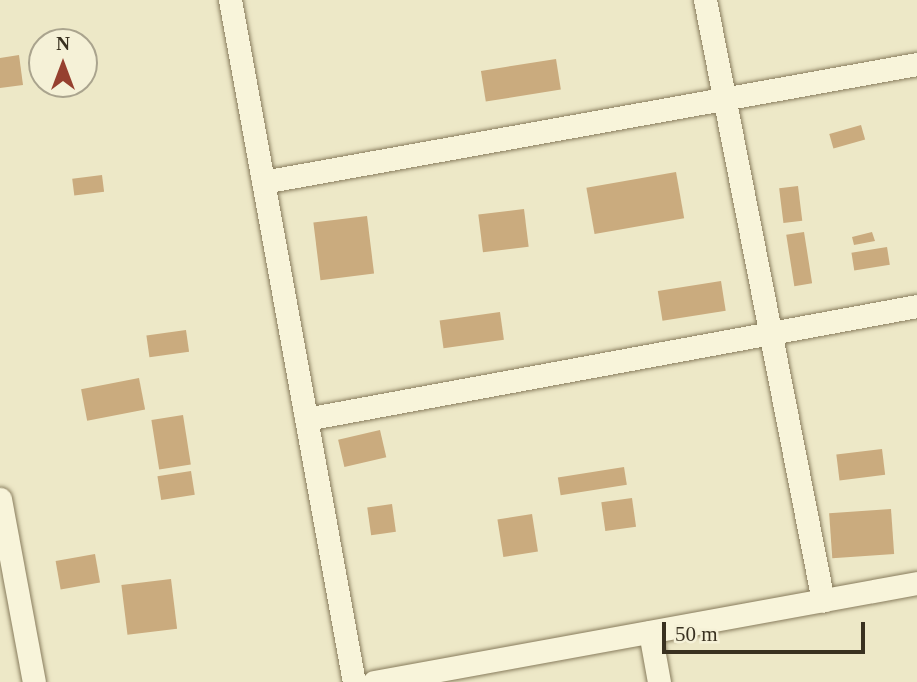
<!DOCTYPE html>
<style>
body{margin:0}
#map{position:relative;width:917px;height:682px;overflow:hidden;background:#ede8c7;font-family:"Times New Roman",serif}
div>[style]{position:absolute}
.building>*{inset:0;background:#caab7e;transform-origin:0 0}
.roads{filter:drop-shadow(0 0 2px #887c5d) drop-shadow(0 0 2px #887c5d)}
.minor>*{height:23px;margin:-11.5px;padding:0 11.5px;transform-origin:11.5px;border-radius:11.5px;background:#f8f4da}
span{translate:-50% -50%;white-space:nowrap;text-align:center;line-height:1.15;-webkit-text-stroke:6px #f5f1d7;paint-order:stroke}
.north{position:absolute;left:28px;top:28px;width:70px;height:70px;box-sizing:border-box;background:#f5f1d7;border:2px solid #aaa48e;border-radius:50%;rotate:0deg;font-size:19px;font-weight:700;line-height:28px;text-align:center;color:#393120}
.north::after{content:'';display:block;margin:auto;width:24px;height:32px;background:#96402f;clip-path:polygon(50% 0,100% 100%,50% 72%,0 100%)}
.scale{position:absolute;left:662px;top:622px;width:203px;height:32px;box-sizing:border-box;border:4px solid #393120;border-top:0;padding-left:9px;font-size:21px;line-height:24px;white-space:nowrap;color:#393120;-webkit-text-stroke:5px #f5f1d7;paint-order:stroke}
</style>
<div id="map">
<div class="building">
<i style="clip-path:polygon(19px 55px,23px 85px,0 88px,0 58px)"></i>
<i style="left:556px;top:59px;width:31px;height:76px;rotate:81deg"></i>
<i style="left:861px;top:125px;width:15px;height:33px;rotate:74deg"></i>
<i style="left:676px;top:172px;width:47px;height:91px;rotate:80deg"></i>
<i style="left:102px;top:175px;width:17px;height:30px;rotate:83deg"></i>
<i style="left:798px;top:186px;width:35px;height:19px;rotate:83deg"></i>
<i style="left:524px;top:209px;width:38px;height:46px;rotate:83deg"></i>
<i style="left:367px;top:216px;width:58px;height:54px;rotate:83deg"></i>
<i style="left:804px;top:232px;width:52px;height:18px;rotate:81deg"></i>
<i style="clip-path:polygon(872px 232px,875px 241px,854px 245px,852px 237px)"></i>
<i style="left:887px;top:247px;width:18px;height:36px;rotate:81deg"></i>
<i style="left:721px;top:281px;width:30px;height:64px;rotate:81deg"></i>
<i style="left:500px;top:312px;width:28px;height:61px;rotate:82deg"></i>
<i style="left:186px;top:330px;width:22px;height:40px;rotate:82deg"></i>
<i style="left:139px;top:378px;width:32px;height:59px;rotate:79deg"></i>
<i style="left:183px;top:415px;width:50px;height:32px;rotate:81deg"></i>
<i style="left:380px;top:430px;width:28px;height:43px;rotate:77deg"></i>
<i style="left:882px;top:449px;width:26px;height:46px;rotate:83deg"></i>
<i style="left:624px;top:467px;width:18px;height:67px;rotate:81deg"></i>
<i style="left:191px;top:471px;width:24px;height:34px;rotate:81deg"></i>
<i style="left:632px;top:498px;width:29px;height:31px;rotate:82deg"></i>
<i style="left:392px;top:504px;width:28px;height:25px;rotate:82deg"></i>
<i style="left:891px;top:509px;width:45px;height:62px;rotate:86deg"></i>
<i style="left:532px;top:514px;width:38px;height:35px;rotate:81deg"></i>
<i style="left:95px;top:554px;width:29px;height:40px;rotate:80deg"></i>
<i style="left:171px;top:579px;width:50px;height:50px;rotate:83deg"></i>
</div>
<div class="roads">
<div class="minor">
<i style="left:230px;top:0;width:693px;rotate:79.7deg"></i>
<i style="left:705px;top:0;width:612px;rotate:78.89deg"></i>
<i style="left:263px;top:182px;width:665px;rotate:-10.23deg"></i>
<i style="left:306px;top:419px;width:621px;rotate:-10.48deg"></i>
<i style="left:0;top:499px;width:186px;rotate:79.5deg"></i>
<i style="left:650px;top:632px;width:51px;rotate:79.8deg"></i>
<i style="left:374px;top:682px;width:552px;rotate:-10.33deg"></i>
</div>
</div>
<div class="north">N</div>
<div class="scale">50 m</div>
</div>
